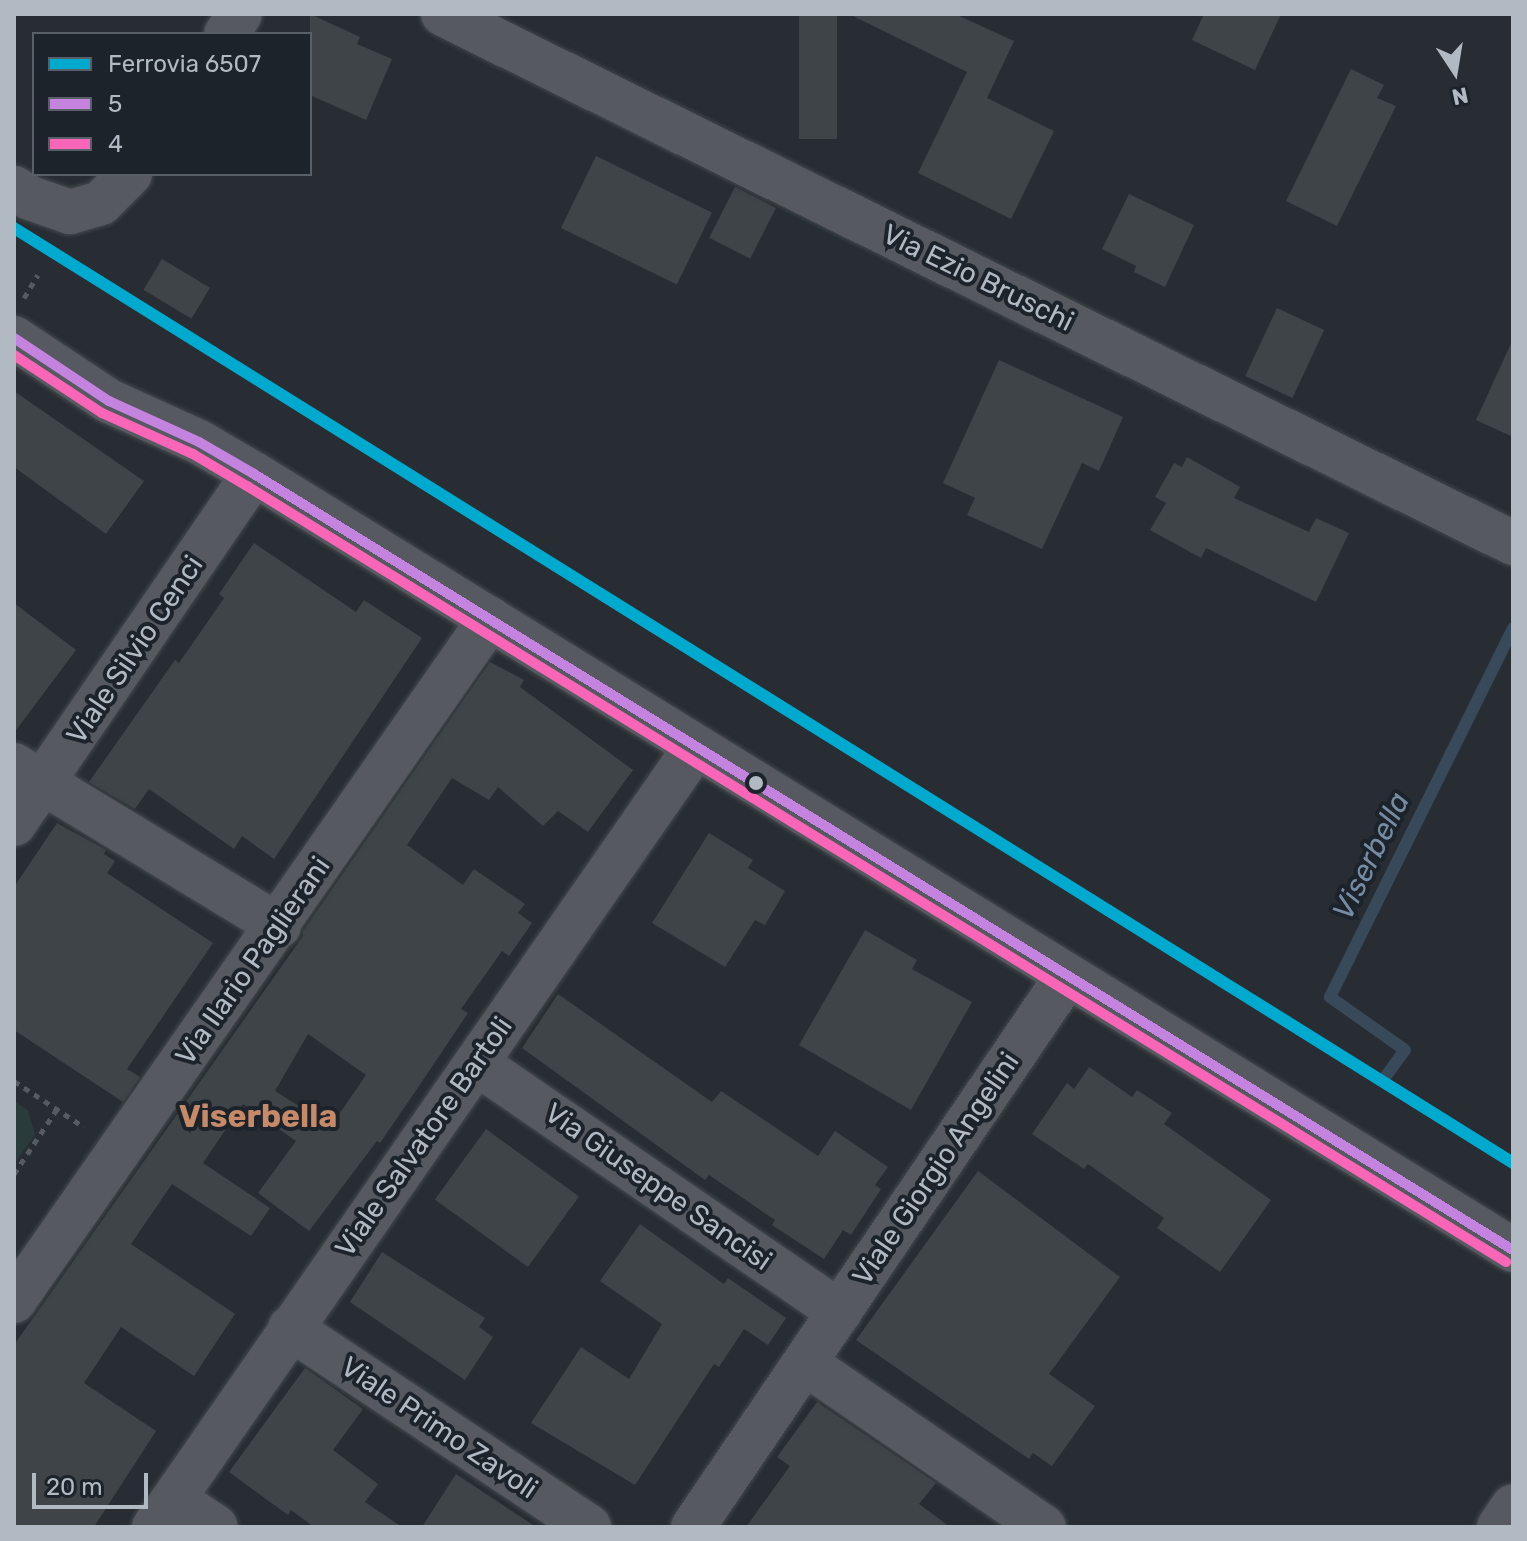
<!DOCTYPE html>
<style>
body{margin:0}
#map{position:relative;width:1527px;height:1541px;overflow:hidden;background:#272d32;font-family:Rubik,sans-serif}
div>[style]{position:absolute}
.green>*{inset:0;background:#2a3b3b}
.stream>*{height:12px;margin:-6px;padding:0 6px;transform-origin:6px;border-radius:6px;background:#384959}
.building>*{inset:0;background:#3f4448;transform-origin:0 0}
.path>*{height:5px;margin-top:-2.5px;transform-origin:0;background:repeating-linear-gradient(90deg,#565b5f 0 6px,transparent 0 12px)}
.roads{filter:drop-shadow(0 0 2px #44494d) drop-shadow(0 0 2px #44494d)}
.minor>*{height:44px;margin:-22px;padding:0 22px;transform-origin:22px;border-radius:22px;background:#565a60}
.bus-1>*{height:10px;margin:-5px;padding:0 5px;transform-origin:5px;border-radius:5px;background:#c483df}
.bus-2>*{height:10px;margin:-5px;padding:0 5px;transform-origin:5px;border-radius:5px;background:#fa66b7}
.rail-1>*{height:12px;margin:-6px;padding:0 6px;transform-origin:6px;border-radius:6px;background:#00a9ce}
.dots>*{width:22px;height:22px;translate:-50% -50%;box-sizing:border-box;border:4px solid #1c232b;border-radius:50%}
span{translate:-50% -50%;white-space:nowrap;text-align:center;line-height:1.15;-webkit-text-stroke:8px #1c232b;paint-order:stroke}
.street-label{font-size:28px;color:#b1b9c3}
.water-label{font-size:30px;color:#758ca3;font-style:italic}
.quarter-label{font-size:32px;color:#c68a69;font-weight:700}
.frame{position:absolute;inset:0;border:16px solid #b1b9c3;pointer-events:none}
.legend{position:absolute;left:32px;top:32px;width:280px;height:144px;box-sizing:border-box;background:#1c232b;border:2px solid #585f68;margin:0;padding:10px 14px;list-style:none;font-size:24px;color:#b1b9c3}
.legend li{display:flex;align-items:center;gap:16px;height:40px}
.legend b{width:40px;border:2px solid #585f68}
.north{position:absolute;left:1415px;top:32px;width:80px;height:80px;-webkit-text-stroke:6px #1c232b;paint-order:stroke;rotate:168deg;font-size:22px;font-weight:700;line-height:32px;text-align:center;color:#b1b9c3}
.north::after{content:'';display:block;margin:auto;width:28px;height:36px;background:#b1b9c3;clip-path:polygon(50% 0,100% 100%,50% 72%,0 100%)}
.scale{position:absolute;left:32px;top:1473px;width:116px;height:36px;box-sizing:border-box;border:4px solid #b1b9c3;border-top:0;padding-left:10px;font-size:24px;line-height:28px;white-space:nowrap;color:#b1b9c3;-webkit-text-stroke:6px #1c232b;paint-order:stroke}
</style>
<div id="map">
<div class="green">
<i style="clip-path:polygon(14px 1101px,28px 1110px,35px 1135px,14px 1164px)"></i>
</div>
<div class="stream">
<i style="left:1386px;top:1076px;width:32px;rotate:-54deg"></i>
<i style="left:1405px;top:1050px;width:92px;rotate:-144.8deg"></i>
<i style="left:1330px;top:997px;width:412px;rotate:-63.6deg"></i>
</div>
<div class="building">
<i style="clip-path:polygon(310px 14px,360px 37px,357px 44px,392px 59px,366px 120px,310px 95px)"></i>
<i style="left:799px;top:14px;width:38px;height:125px"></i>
<i style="clip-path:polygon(849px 14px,955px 14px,1014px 41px,987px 98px,1054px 131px,1011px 219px,918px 173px,967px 72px)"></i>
<i style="clip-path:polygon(1204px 14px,1281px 14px,1255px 70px,1192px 40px)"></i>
<i style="clip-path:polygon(1351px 69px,1384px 85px,1377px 98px,1396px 106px,1337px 226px,1286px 201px)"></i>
<i style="left:596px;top:156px;width:129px;height:80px;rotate:26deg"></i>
<i style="left:735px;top:187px;width:46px;height:57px;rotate:27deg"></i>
<i style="clip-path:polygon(1129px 194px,1194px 225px,1165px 287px,1134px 272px,1136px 266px,1102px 249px)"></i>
<i style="left:162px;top:259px;width:56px;height:36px;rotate:31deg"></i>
<i style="left:1277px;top:308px;width:52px;height:75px;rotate:25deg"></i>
<i style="clip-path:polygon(1513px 339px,1513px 437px,1476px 420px)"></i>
<i style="clip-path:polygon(999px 360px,1123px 417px,1099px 471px,1082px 463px,1042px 549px,967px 515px,975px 498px,943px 483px)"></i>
<i style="clip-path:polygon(14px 391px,144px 481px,106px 534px,14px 467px)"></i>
<i style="clip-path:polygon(1187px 457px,1240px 487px,1234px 498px,1309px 532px,1316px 518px,1349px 533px,1316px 602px,1206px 548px,1201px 558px,1150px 530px,1166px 503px,1155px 497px,1174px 463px,1182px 467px)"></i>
<i style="clip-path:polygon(254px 543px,356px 612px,364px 600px,422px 638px,274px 859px,242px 836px,234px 849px,149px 789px,135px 809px,89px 782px,175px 660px,179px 663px,224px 598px,219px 594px)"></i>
<i style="clip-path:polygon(14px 603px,76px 650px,14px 733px)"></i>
<i style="clip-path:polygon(evenodd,490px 662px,524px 680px,520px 687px,633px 770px,588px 832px,558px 811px,543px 826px,498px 787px,489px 800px,452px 778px,407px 845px,463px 885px,474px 869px,525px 904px,518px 913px,532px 923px,509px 956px,502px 951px,461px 1009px,468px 1013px,419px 1086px,380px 1143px,377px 1141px,309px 1231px,258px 1193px,296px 1141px,243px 1104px,203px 1163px,270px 1208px,251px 1236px,172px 1184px,131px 1244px,235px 1314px,194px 1376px,121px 1327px,84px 1383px,156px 1431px,94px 1527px,14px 1527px,14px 1345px,303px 936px,303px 931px,490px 662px,308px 1034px,366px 1075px,331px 1126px,275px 1091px,308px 1034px)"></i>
<i style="clip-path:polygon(57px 823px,106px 850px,104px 854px,115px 861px,107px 873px,213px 943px,127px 1069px,140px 1077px,123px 1102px,14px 1030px,14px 887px)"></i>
<i style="clip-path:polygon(709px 833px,753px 860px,748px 868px,785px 891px,765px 925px,755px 920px,725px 967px,652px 923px)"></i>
<i style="clip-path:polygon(865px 930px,917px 960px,912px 969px,972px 1002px,911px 1110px,799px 1045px)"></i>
<i style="clip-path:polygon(558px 994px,712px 1102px,721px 1091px,818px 1156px,835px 1131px,888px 1167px,875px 1185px,881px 1189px,851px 1235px,843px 1230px,824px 1259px,772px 1225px,775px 1220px,709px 1175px,705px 1180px,522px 1048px)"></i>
<i style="clip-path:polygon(1089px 1067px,1132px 1097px,1137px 1090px,1172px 1113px,1164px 1124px,1271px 1200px,1220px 1272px,1157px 1228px,1164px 1218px,1088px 1164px,1084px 1169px,1032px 1134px,1067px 1083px,1074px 1089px)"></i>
<i style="left:486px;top:1129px;width:115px;height:87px;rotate:36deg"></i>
<i style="clip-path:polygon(978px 1171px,1120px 1277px,1049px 1374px,1095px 1406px,1052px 1466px,1033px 1453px,1029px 1459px,856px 1340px)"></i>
<i style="clip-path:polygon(640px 1224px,724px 1284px,728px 1278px,786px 1318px,768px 1345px,744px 1329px,719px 1367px,714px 1364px,635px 1485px,531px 1423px,581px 1347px,629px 1379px,662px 1324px,600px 1281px)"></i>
<i style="clip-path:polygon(382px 1252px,485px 1318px,479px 1327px,493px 1337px,465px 1380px,350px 1302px)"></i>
<i style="clip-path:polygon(305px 1368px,363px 1409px,333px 1450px,378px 1484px,365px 1502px,402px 1527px,314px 1527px,291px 1510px,288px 1515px,229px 1472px)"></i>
<i style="clip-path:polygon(817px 1402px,936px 1483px,919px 1504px,950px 1527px,746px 1527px,790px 1466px,777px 1457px)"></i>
<i style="clip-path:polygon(456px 1474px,536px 1527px,422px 1527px)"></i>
</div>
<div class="path">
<i style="left:24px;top:298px;width:27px;rotate:-59deg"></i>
<i style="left:14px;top:1081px;width:84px;rotate:33.3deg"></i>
<i style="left:14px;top:1174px;width:78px;rotate:-56.5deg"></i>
</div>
<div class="roads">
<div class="minor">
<i style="left:443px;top:14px;width:1194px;rotate:26.31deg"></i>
<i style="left:226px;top:34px;width:24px;rotate:-55deg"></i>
<i style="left:14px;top:188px;width:19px;rotate:32deg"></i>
<i style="left:30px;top:198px;width:42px;rotate:19.3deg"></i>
<i style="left:70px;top:212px;width:32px;rotate:-16deg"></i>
<i style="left:101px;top:203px;width:41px;rotate:-45deg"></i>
<i style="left:14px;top:338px;width:114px;rotate:33.6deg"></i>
<i style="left:109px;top:401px;width:99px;rotate:24.5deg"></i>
<i style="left:199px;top:442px;width:64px;rotate:30.2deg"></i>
<i style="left:254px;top:474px;width:1479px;rotate:31.65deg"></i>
<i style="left:14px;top:765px;width:310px;rotate:31.3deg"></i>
<i style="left:14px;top:824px;width:424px;rotate:-55.6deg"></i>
<i style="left:476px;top:1063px;width:441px;rotate:34.4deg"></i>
<i style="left:14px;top:1301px;width:832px;rotate:-55.09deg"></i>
<i style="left:290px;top:1328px;width:359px;rotate:33.6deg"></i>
<i style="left:805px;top:1363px;width:290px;rotate:34.5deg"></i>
<i style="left:174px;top:1499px;width:50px;rotate:33.7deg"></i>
<i style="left:154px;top:1527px;width:948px;rotate:-55.22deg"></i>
<i style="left:693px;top:1527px;width:666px;rotate:-55.83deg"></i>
<i style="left:1499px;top:1527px;width:25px;rotate:-56deg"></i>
</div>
</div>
<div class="bus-1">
<i style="left:14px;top:338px;width:114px;rotate:33.6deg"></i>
<i style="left:109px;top:401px;width:99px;rotate:24.5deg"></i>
<i style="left:199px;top:442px;width:64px;rotate:30.2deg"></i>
<i style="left:254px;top:474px;width:1479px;rotate:31.65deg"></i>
</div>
<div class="bus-2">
<i style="left:14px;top:355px;width:105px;rotate:33.4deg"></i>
<i style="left:102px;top:413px;width:100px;rotate:24.3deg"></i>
<i style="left:193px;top:454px;width:63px;rotate:30.7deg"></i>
<i style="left:247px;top:486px;width:1479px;rotate:31.65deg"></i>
</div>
<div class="rail-1">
<i style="left:14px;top:228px;width:1767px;rotate:31.95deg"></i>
</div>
<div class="dots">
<i style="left:756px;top:783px;background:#b1b9c3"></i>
</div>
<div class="street-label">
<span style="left:978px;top:278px;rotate:26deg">Via Ezio Bruschi</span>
<span style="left:135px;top:650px;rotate:-56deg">Viale Silvio Cenci</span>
<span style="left:253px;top:961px;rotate:-55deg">Via Ilario Paglierani</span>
<span style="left:424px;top:1137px;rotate:-55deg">Viale Salvatore Bartoli</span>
<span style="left:936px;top:1169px;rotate:-56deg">Viale Giorgio Angelini</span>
<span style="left:658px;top:1187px;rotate:35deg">Via Giuseppe Sancisi</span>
<span style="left:439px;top:1428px;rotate:34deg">Viale Primo Zavoli</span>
</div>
<div class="water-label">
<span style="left:1371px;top:856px;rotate:-64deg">Viserbella</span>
</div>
<div class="quarter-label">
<span style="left:258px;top:1116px">Viserbella</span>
</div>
<div class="frame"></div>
<ul class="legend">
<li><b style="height:10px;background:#00a9ce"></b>Ferrovia 6507</li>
<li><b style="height:10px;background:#c483df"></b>5</li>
<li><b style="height:10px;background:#fa66b7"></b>4</li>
</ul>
<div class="north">N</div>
<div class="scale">20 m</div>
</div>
